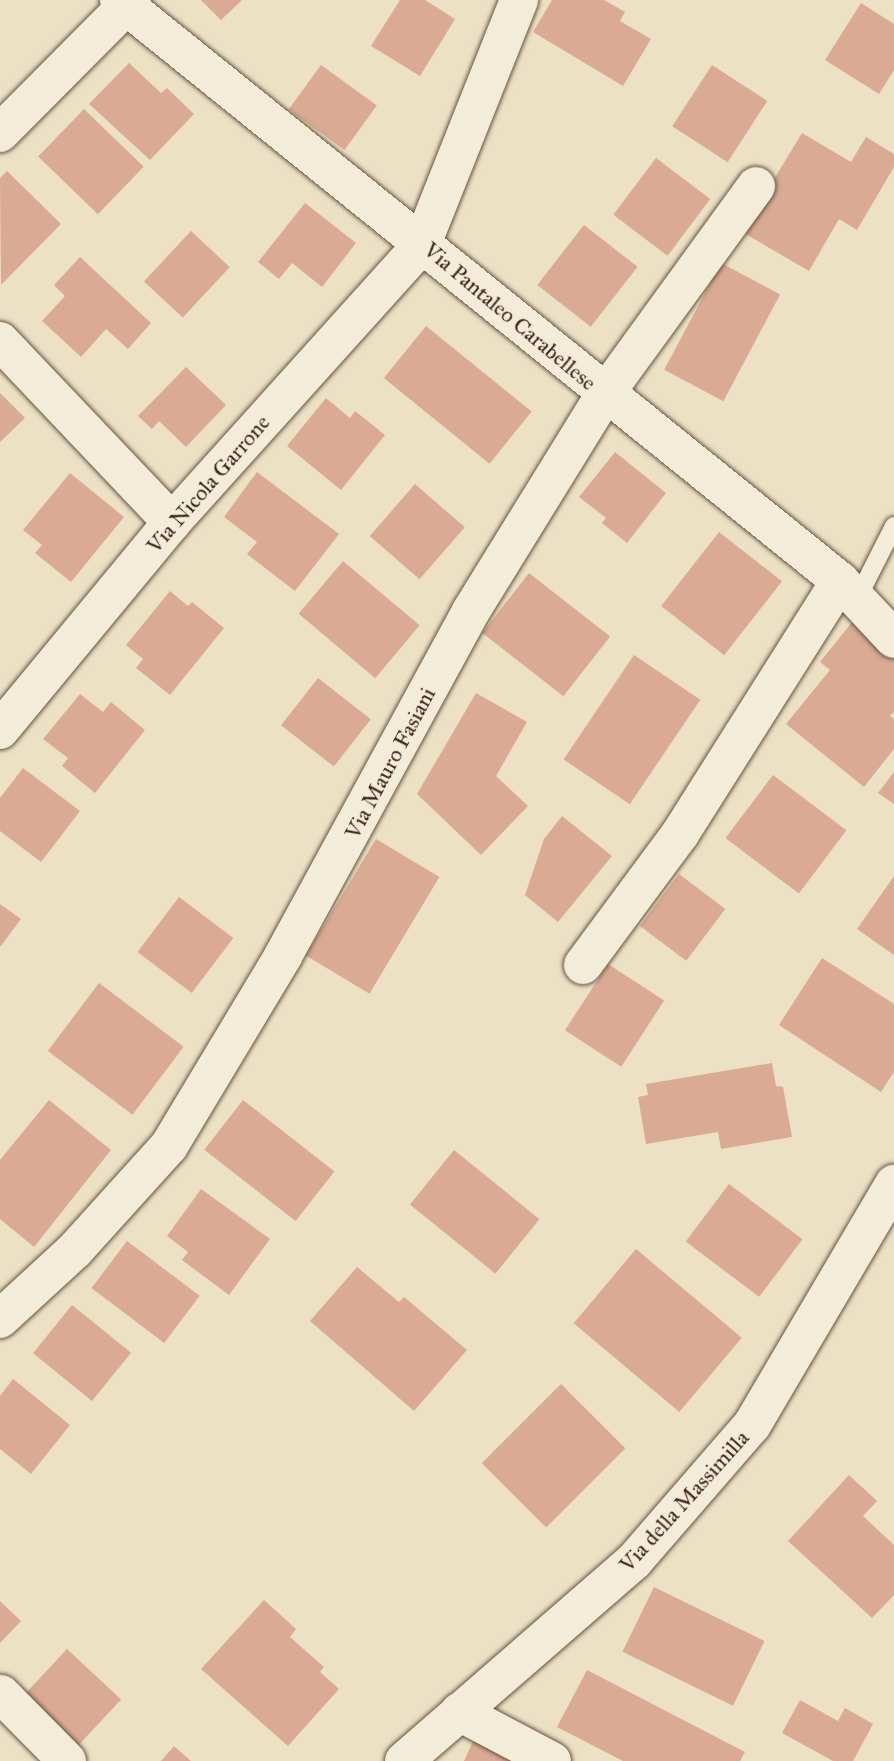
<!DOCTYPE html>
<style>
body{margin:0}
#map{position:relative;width:894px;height:1761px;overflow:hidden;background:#ece1c5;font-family:"IM FELL Great Primer",serif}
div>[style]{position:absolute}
.building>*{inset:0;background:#daaa94;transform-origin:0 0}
.roads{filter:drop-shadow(0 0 2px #675340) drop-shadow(0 0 2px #675340)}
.service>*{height:18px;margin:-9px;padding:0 9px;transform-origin:9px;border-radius:9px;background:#f3ecd9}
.minor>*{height:38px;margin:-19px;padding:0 19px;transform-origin:19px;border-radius:19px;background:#f3ecd9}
span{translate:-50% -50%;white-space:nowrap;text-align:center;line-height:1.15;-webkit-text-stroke:8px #f3ecd9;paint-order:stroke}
.street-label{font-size:22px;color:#3b2413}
</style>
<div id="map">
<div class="building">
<i style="clip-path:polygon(201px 0,242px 0,221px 20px)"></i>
<i style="clip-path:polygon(400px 0,425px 0,455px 19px,420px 76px,371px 46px)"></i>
<i style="clip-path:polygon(552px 0,604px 0,625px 12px,620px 21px,651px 39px,623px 86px,533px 32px)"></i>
<i style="clip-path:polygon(861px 3px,894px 24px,894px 70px,879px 94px,825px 60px)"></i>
<i style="clip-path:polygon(129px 63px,161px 93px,167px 88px,194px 114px,150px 160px,89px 104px)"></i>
<i style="left:321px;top:65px;width:69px;height:55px;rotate:36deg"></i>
<i style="left:712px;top:65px;width:66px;height:73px;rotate:33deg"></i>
<i style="left:84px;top:109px;width:83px;height:66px;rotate:44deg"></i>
<i style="clip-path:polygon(802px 133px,851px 162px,866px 137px,894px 154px,894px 167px,857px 230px,839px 219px,809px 271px,742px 232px)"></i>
<i style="left:656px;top:158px;width:68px;height:71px;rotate:37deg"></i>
<i style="clip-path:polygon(7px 171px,61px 224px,1px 285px,0 178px)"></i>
<i style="clip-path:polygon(305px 203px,356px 243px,322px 287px,292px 263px,279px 279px,258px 262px)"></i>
<i style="left:584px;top:225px;width:68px;height:76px;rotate:38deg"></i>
<i style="left:191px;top:231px;width:53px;height:69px;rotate:43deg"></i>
<i style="clip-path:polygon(80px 257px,151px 323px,128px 349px,106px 329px,81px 357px,42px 321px,65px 296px,54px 285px)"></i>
<i style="left:721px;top:263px;width:67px;height:121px;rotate:28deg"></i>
<i style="left:426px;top:326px;width:136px;height:67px;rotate:39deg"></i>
<i style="clip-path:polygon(186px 367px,226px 405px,186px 447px,159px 421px,152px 429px,138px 416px)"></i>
<i style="clip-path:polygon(0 393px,25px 418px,0 442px)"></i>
<i style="clip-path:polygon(326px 398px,350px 418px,355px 411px,385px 435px,341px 490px,287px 446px)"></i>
<i style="clip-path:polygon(615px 452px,666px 493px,627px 543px,602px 523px,606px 518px,579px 497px)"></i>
<i style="clip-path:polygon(257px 472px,339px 534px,295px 591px,247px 554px,257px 542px,224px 517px)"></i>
<i style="clip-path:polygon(70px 473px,124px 517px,71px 582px,35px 553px,42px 545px,23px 530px)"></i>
<i style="left:415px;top:484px;width:66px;height:69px;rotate:41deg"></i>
<i style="left:719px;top:532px;width:80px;height:94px;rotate:38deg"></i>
<i style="left:343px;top:561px;width:100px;height:69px;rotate:40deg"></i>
<i style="left:529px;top:573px;width:103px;height:76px;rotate:38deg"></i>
<i style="clip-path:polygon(170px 591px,188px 606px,192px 602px,224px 628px,170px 695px,136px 668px,143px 659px,126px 645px)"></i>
<i style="clip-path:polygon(853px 621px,894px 654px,894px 712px,890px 716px,894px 719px,894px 749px,864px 787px,786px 724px,830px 670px,820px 662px)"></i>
<i style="left:634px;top:655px;width:80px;height:126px;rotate:34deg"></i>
<i style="left:318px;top:678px;width:67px;height:60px;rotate:38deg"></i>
<i style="clip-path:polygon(476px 693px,527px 722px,496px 776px,528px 806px,481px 855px,417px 794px)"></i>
<i style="clip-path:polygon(80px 694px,103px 712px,111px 702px,145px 730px,95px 793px,62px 766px,68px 758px,43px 739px)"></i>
<i style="clip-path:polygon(23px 768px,80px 811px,41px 862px,0 831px,0 798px)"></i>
<i style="clip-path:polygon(894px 772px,894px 804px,878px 793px)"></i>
<i style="left:773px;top:775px;width:92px;height:79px;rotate:37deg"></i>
<i style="clip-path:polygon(562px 816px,612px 856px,558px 922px,525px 895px,544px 839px)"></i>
<i style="left:376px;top:839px;width:74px;height:136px;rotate:31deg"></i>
<i style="left:679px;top:874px;width:58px;height:65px;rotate:37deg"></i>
<i style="clip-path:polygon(894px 876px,894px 955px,857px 929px)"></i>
<i style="left:179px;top:897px;width:68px;height:69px;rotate:37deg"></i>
<i style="clip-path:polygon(0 904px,21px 919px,0 947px)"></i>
<i style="clip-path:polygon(822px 958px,894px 1004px,894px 1072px,881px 1092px,779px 1025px)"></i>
<i style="left:608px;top:964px;width:67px;height:79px;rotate:33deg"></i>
<i style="left:99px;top:983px;width:106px;height:85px;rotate:37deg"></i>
<i style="clip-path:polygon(772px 1063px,776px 1086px,783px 1087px,792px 1137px,721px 1149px,718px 1132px,646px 1144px,638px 1097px,648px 1095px,646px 1084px)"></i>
<i style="clip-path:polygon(49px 1100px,111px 1150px,34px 1247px,0 1219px,0 1160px)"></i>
<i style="left:243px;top:1100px;width:116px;height:63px;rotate:38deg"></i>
<i style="left:454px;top:1150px;width:110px;height:70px;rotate:39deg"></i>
<i style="left:729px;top:1184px;width:92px;height:72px;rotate:37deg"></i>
<i style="clip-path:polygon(201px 1189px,270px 1239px,229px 1295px,182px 1260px,188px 1252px,167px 1236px)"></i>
<i style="left:127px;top:1241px;width:91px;height:59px;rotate:37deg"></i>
<i style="left:636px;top:1249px;width:138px;height:97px;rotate:40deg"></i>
<i style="clip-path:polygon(357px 1267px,399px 1302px,404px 1297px,467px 1350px,414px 1411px,310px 1321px)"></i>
<i style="left:72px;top:1305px;width:76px;height:62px;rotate:39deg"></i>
<i style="clip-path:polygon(13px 1379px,70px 1425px,31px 1474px,0 1449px,0 1396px)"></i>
<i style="left:561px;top:1384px;width:91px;height:112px;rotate:45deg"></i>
<i style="clip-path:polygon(849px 1475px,877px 1501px,863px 1516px,894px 1545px,894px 1595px,872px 1618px,788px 1541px)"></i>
<i style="left:654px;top:1587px;width:123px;height:72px;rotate:26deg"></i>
<i style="clip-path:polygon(264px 1600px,296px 1629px,290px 1637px,324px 1667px,320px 1672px,339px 1689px,288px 1746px,201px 1669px)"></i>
<i style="clip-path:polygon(0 1601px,21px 1621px,0 1643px)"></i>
<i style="left:67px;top:1649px;width:74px;height:63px;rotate:43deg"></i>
<i style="clip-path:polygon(587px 1670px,745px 1752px,740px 1761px,623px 1761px,557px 1727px)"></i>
<i style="clip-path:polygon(800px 1700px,838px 1721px,845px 1708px,873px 1724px,853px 1761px,833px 1761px,782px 1733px)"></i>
<i style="clip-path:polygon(475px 1737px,523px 1761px,464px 1761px)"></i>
<i style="clip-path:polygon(174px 1746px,191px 1761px,161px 1761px)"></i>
</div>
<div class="roads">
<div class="service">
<i style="left:857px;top:599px;width:82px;rotate:-63.1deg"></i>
</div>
<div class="minor">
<i style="left:119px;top:0;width:926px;rotate:38.86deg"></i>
<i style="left:840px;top:581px;width:79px;rotate:47deg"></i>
<i style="left:0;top:133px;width:187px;rotate:-45.2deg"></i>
<i style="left:0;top:341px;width:250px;rotate:46.5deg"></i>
<i style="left:0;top:730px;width:270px;rotate:-50.4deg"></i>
<i style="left:172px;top:522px;width:374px;rotate:-48deg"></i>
<i style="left:422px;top:244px;width:263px;rotate:-68.3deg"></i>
<i style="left:583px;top:965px;width:163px;rotate:-53.5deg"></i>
<i style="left:680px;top:834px;width:299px;rotate:-57.7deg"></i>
<i style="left:0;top:1319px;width:102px;rotate:-42.6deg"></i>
<i style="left:75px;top:1250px;width:140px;rotate:-47.9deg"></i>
<i style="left:169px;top:1146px;width:222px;rotate:-59deg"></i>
<i style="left:283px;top:956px;width:393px;rotate:-61.4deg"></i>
<i style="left:471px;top:611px;width:255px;rotate:-58.3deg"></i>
<i style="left:605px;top:394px;width:257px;rotate:-54deg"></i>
<i style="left:1px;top:1694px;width:94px;rotate:45.4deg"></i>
<i style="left:459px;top:1712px;width:105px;rotate:27.8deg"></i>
<i style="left:404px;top:1761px;width:305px;rotate:-41deg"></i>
<i style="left:634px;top:1561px;width:180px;rotate:-49.1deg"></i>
<i style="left:752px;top:1425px;width:280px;rotate:-59.5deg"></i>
</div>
</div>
<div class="street-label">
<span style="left:510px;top:316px;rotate:40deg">Via Pantaleo Carabellese</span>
<span style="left:208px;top:484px;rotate:-49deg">Via Nicola Garrone</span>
<span style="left:390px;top:763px;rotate:-62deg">Via Mauro Fasiani</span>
<span style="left:684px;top:1501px;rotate:-48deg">Via della Massimilla</span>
</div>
</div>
